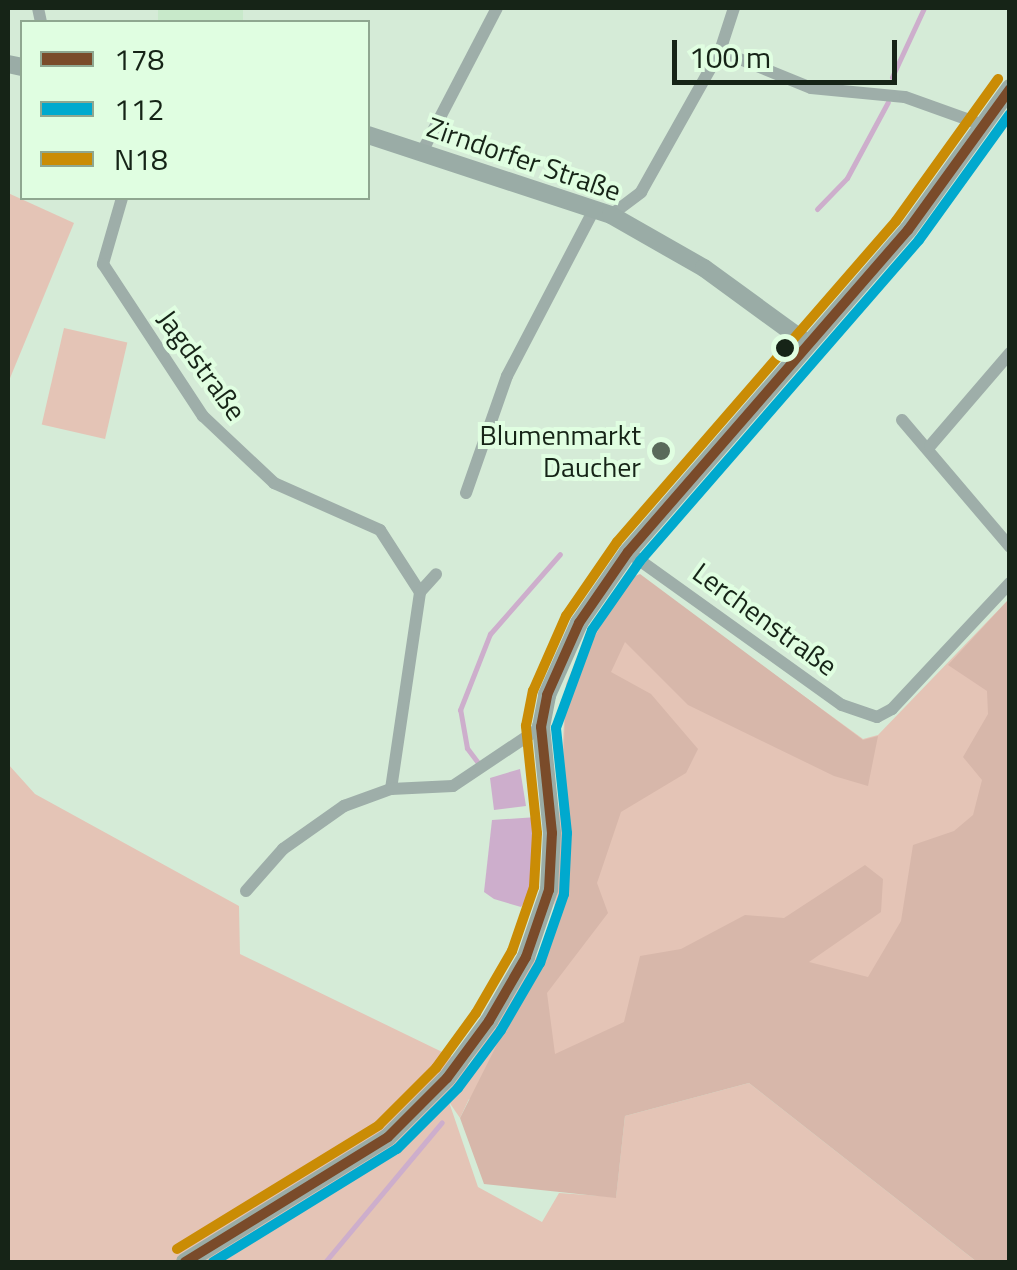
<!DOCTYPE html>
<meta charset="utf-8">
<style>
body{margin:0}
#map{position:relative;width:1017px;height:1270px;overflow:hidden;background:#d5ebd7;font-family:"Titillium Web",sans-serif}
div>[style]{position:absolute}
.built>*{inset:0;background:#c8e9ca;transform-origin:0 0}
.green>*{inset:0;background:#e4c4b6;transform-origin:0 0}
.forest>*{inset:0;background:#d7b7aa}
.water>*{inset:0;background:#cdaecc}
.stream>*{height:5px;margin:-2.5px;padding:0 2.5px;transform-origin:2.5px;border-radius:2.5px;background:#cdaecc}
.street>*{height:12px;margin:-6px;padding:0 6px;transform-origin:6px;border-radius:6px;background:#9eaea9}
.secondary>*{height:18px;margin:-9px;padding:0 9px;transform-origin:9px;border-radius:9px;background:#9aaca6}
.bus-1>*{height:10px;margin:-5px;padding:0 5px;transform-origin:5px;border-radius:5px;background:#7a4b2a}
.bus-2>*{height:10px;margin:-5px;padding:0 5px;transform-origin:5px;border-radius:5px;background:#00a9ce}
.bus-3>*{height:10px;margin:-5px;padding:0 5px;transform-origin:5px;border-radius:5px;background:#ca8c05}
.dots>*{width:28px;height:28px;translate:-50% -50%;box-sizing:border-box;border:5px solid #e0fee1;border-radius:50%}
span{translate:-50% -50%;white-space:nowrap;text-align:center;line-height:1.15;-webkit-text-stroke:8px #e0fee1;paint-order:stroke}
.street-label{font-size:28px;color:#162417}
.poi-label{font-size:28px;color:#162417}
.right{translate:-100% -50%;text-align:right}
.frame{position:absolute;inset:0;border:10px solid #162417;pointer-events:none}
.legend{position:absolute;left:20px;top:20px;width:350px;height:180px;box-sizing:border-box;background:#e0fee1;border:2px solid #8fa790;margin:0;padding:12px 18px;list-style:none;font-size:30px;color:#162417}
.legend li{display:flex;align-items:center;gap:20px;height:50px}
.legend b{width:50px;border:2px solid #8fa790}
.scale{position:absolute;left:672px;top:40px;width:225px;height:45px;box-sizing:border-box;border:5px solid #162417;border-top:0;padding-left:12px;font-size:30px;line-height:35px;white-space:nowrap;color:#162417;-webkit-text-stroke:8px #e0fee1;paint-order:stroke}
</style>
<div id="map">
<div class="built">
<i style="left:158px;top:8px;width:85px;height:15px"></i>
</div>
<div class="green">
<i style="clip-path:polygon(8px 193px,74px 223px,8px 383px)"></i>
<i style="left:64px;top:328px;width:65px;height:99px;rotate:13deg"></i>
<i style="clip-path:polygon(639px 576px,863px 739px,878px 735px,1009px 599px,1009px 1262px,750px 1075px,469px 1099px,460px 1118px,449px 1102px,478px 1187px,542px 1222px,559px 1193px,616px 1197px,625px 1116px,749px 1083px,977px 1262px,8px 1262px,8px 764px,35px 794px,239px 906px,240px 954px,469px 1065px,553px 930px,566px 684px,589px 632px,624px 581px)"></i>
</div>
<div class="forest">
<i style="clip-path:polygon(640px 574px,863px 740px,878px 736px,868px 786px,834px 776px,688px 705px,625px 642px,611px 672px,651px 694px,698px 749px,686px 773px,621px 812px,597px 883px,608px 913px,547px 993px,555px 1054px,624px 1022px,640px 956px,681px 949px,745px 915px,784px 918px,865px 865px,883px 879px,881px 912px,809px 962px,868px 977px,901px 921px,913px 845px,954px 831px,973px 815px,982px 780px,963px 757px,988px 714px,987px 691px,948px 665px,1009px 599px,1009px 1262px,977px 1262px,749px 1083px,625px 1116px,616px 1198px,484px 1184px,460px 1118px,557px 925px,566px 691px,625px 580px)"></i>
</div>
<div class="water">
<i style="clip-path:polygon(520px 769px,526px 806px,494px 810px,490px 778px)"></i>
<i style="clip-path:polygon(537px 817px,536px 886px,521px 907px,494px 899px,484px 892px,492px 820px)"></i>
</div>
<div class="stream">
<i style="left:892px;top:77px;width:76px;rotate:-65.1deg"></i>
<i style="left:817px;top:209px;width:43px;rotate:-45.9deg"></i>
<i style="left:847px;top:178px;width:86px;rotate:-61.7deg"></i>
<i style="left:479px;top:764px;width:20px;rotate:-127deg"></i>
<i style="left:467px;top:748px;width:39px;rotate:-100deg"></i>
<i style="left:460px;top:710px;width:82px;rotate:-68.5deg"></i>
<i style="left:490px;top:634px;width:106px;rotate:-48.8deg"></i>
<i style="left:325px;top:1262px;width:182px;rotate:-50.1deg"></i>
</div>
<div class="street">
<i style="left:38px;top:8px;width:14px;rotate:78deg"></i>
<i style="left:720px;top:51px;width:98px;rotate:22.1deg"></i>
<i style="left:811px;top:88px;width:94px;rotate:5.5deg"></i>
<i style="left:905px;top:97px;width:83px;rotate:19.7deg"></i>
<i style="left:422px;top:152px;width:162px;rotate:-62.5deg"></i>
<i style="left:122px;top:198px;width:69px;rotate:106.1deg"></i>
<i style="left:103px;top:264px;width:182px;rotate:56.7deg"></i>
<i style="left:203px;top:416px;width:98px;rotate:43.3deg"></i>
<i style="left:274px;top:483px;width:116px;rotate:23.9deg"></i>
<i style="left:380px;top:530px;width:74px;rotate:57.2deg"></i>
<i style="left:611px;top:215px;width:38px;rotate:-37deg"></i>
<i style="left:641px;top:192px;width:162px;rotate:-60.7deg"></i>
<i style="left:720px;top:51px;width:45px;rotate:-72deg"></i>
<i style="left:902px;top:420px;width:167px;rotate:49.6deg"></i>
<i style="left:930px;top:446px;width:123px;rotate:-49.3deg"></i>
<i style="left:466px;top:493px;width:124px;rotate:-70.7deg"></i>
<i style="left:507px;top:376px;width:190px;rotate:-62.4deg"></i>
<i style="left:628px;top:552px;width:263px;rotate:35.6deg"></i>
<i style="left:842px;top:705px;width:37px;rotate:19deg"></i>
<i style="left:877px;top:717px;width:17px;rotate:-28deg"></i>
<i style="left:892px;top:709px;width:173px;rotate:-46.9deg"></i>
<i style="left:391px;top:789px;width:199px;rotate:-81.6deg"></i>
<i style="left:420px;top:592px;width:24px;rotate:-48deg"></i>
<i style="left:246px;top:891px;width:56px;rotate:-48.6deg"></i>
<i style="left:283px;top:849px;width:75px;rotate:-35.2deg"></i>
<i style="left:344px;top:806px;width:50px;rotate:-19.9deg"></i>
<i style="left:391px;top:789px;width:62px;rotate:-2.8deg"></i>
<i style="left:453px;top:786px;width:106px;rotate:-33.8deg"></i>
</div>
<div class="secondary">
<i style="left:8px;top:64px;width:14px;rotate:12deg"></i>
<i style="left:368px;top:135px;width:256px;rotate:18.2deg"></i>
<i style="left:611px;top:215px;width:107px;rotate:29.7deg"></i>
<i style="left:704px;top:268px;width:127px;rotate:36.1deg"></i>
<i style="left:185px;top:1262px;width:238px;rotate:-31.6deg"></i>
<i style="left:388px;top:1137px;width:83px;rotate:-45deg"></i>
<i style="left:447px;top:1078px;width:71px;rotate:-53.6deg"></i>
<i style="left:489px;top:1021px;width:74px;rotate:-60deg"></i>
<i style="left:526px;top:957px;width:71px;rotate:-71.1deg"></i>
<i style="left:549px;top:890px;width:57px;rotate:-87deg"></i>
<i style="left:552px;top:833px;width:107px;rotate:-95.9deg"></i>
<i style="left:541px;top:727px;width:33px;rotate:-79deg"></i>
<i style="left:547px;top:695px;width:79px;rotate:-66deg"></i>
<i style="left:579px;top:623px;width:86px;rotate:-55.4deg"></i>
<i style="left:628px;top:552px;width:427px;rotate:-49deg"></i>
<i style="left:908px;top:230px;width:175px;rotate:-54.3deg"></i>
</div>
<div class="bus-1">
<i style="left:185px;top:1262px;width:238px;rotate:-31.6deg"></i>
<i style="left:388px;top:1137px;width:83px;rotate:-45deg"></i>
<i style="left:447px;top:1078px;width:71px;rotate:-53.6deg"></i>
<i style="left:489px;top:1021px;width:74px;rotate:-60deg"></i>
<i style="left:526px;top:957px;width:71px;rotate:-71.1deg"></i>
<i style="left:549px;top:890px;width:57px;rotate:-87deg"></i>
<i style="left:552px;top:833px;width:107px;rotate:-95.9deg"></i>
<i style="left:541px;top:727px;width:33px;rotate:-79deg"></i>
<i style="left:547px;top:695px;width:79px;rotate:-66deg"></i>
<i style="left:579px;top:623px;width:86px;rotate:-55.4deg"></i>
<i style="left:628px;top:552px;width:427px;rotate:-49deg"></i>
<i style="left:908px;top:230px;width:174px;rotate:-54.1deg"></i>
</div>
<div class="bus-2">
<i style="left:213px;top:1262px;width:216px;rotate:-31.6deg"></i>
<i style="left:397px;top:1149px;width:86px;rotate:-45deg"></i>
<i style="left:458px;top:1088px;width:72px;rotate:-53.4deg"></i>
<i style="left:501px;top:1030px;width:78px;rotate:-59.8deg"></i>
<i style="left:540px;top:963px;width:73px;rotate:-70.8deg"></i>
<i style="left:564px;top:894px;width:61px;rotate:-87.2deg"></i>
<i style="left:567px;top:833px;width:106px;rotate:-96deg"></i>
<i style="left:556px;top:728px;width:104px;rotate:-69.8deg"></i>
<i style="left:592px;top:630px;width:84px;rotate:-55.2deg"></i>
<i style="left:640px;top:561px;width:425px;rotate:-49deg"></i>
<i style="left:919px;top:240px;width:155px;rotate:-54.2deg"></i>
</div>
<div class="bus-3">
<i style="left:177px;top:1249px;width:237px;rotate:-31.5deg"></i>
<i style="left:379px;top:1125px;width:81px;rotate:-45deg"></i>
<i style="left:436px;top:1068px;width:68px;rotate:-54deg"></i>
<i style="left:476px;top:1013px;width:72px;rotate:-59.9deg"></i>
<i style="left:512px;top:951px;width:68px;rotate:-71deg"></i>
<i style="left:534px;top:887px;width:54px;rotate:-86.8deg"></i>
<i style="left:537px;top:833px;width:108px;rotate:-95.9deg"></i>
<i style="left:526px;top:726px;width:36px;rotate:-79deg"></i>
<i style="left:533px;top:691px;width:82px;rotate:-66.3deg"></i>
<i style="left:566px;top:616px;width:90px;rotate:-55.4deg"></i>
<i style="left:617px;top:542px;width:425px;rotate:-49deg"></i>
<i style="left:896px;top:221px;width:175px;rotate:-54.3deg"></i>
</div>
<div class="dots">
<i style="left:785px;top:348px;background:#162417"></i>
<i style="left:661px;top:451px;background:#596a5a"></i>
</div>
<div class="street-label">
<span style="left:524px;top:159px;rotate:19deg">Zirndorfer Straße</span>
<span style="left:202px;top:365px;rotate:54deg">Jagdstraße</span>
<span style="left:765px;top:619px;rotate:36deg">Lerchenstraße</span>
</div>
<div class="poi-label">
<span class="right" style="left:641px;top:451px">Blumenmarkt<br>Daucher</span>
</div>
<div class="frame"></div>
<ul class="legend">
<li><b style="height:12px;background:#7a4b2a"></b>178</li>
<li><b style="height:12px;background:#00a9ce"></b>112</li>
<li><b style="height:12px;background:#ca8c05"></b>N18</li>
</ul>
<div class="scale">100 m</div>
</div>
